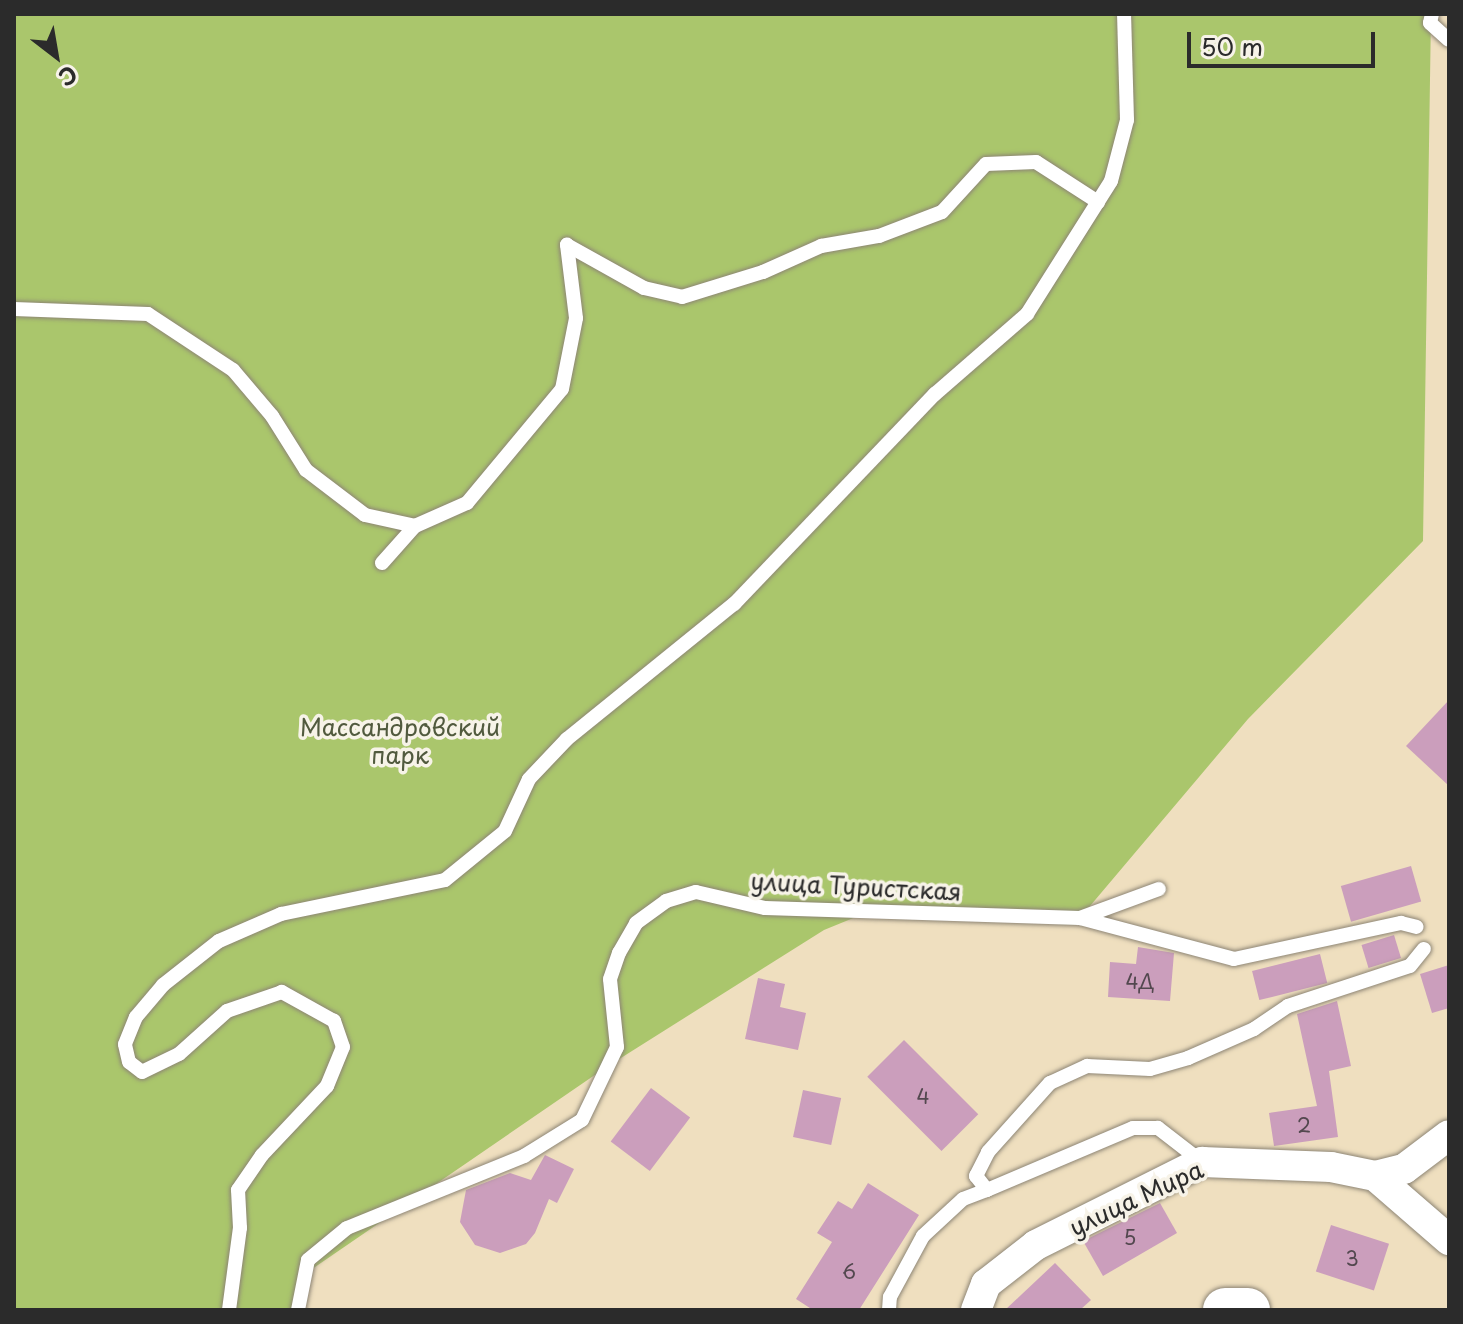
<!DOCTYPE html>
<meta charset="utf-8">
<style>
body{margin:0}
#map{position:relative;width:1463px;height:1324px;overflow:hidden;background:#efdfbf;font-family:"Playpen Sans",sans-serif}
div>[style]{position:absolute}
.green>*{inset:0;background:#aac66c}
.building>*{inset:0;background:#cb9ebc;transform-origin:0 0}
.roads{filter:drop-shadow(0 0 2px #8d8575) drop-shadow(0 0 2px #8d8575)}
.service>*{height:14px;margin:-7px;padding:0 7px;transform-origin:7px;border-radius:7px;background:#fff}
.minor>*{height:30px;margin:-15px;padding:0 15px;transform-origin:15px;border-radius:15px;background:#fff}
.trunk>*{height:44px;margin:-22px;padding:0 22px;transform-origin:22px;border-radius:22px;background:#fff}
span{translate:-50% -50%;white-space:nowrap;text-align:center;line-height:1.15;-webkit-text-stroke:7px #f7f3e8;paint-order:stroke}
.number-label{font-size:20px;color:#53484f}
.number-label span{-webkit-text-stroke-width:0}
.park-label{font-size:24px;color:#515a3e}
.street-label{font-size:24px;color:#2b2b2b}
.frame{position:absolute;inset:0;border:16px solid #2b2b2b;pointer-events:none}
.north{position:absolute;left:16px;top:16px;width:80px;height:80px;-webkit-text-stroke:6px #f7f3e8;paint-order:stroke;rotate:149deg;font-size:22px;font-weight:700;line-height:32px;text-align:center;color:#2b2b2b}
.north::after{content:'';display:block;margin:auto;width:28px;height:36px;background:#2b2b2b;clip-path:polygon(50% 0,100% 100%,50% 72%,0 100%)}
.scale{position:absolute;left:1187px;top:32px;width:188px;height:36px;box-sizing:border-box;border:4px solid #2b2b2b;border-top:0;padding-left:10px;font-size:24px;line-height:28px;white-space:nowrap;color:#2b2b2b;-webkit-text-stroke:6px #f7f3e8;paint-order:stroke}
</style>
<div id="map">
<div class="green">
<i style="clip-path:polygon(14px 14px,1431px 14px,1423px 541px,1248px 719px,1074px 925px,868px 912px,824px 930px,605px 1068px,299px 1278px,292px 1310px,14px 1310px)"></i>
</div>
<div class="building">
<i style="clip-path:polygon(1449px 700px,1449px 786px,1406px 746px)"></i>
<i style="left:1411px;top:866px;width:37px;height:73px;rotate:74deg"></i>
<i style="left:1394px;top:935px;width:24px;height:34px;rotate:73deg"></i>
<i style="clip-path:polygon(1138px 947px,1174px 953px,1170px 1001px,1108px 997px,1110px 962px,1136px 964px)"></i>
<i style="left:1320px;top:954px;width:30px;height:70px;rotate:76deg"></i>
<i style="clip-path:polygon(1449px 965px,1449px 1008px,1432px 1013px,1420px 974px)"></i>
<i style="clip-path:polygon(758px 978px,785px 984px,780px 1007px,806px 1013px,798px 1050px,745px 1039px)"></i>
<i style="clip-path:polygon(1337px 1001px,1351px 1066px,1329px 1071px,1338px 1137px,1274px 1146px,1269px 1113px,1317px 1106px,1297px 1014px)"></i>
<i style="left:904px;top:1040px;width:105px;height:52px;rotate:45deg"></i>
<i style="left:651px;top:1088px;width:49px;height:67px;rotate:37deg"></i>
<i style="left:803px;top:1090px;width:39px;height:48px;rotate:12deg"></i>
<i style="clip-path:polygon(545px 1155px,574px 1169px,557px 1203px,549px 1199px,535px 1233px,526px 1244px,500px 1253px,475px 1245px,460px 1222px,466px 1190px,510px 1173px,531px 1180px)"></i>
<i style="clip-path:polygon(868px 1183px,919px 1215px,859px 1310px,813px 1310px,796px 1299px,832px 1242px,817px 1233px,838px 1201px,852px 1209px)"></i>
<i style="clip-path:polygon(1160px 1203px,1177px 1233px,1103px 1276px,1083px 1241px)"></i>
<i style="left:1331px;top:1225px;width:61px;height:49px;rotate:18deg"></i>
<i style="clip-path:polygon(1055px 1263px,1091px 1300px,1080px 1310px,1005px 1310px)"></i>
</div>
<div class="roads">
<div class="service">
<i style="left:1432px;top:14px;width:9px;rotate:103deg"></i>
<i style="left:1430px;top:23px;width:25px;rotate:42deg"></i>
<i style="left:14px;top:309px;width:134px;rotate:2.1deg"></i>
<i style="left:148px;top:314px;width:102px;rotate:33.4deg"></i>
<i style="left:233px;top:370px;width:60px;rotate:49.7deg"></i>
<i style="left:272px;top:416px;width:64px;rotate:57.8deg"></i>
<i style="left:306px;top:470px;width:74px;rotate:37.3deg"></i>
<i style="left:365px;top:515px;width:51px;rotate:12.4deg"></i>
<i style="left:382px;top:563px;width:50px;rotate:-48.3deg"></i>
<i style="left:415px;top:526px;width:57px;rotate:-23.9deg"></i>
<i style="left:467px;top:503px;width:148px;rotate:-50.2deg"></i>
<i style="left:562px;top:389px;width:72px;rotate:-78.8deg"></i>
<i style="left:576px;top:318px;width:74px;rotate:-97deg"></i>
<i style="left:567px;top:245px;width:88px;rotate:29.2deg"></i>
<i style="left:644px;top:288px;width:39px;rotate:13deg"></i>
<i style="left:682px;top:297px;width:85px;rotate:-17.2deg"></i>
<i style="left:763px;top:272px;width:64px;rotate:-24.1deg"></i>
<i style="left:821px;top:246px;width:59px;rotate:-9.8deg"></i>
<i style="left:879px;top:236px;width:67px;rotate:-20.9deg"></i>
<i style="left:942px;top:212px;width:65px;rotate:-47.5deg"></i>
<i style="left:986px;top:164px;width:50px;rotate:-2.3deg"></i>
<i style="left:1036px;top:162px;width:74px;rotate:32.8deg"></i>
<i style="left:1080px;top:918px;width:84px;rotate:-20.2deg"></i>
<i style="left:1202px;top:1162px;width:56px;rotate:-142.3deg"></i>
<i style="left:1158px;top:1128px;width:25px;rotate:180deg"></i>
<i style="left:1133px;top:1128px;width:159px;rotate:157deg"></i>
<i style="left:987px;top:1190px;width:18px;rotate:-128deg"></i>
<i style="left:976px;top:1176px;width:27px;rotate:-63deg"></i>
<i style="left:988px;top:1152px;width:93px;rotate:-48.1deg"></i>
<i style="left:1050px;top:1083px;width:41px;rotate:-24.7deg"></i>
<i style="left:1087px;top:1066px;width:63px;rotate:2.7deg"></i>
<i style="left:1150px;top:1069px;width:40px;rotate:-16deg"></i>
<i style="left:1188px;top:1058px;width:72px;rotate:-23.7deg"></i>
<i style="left:1254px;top:1029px;width:41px;rotate:-34.1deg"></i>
<i style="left:1288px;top:1006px;width:128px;rotate:-18.2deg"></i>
<i style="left:1410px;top:966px;width:22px;rotate:-51deg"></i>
<i style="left:229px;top:1310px;width:83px;rotate:-82.4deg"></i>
<i style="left:240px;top:1228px;width:38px;rotate:-93deg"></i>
<i style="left:238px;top:1190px;width:42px;rotate:-55.6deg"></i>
<i style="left:262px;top:1155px;width:95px;rotate:-46.7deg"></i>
<i style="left:327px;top:1086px;width:42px;rotate:-67.7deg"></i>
<i style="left:343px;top:1047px;width:28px;rotate:-109deg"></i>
<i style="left:334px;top:1021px;width:60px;rotate:-150.9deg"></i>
<i style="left:282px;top:992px;width:58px;rotate:160.9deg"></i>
<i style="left:227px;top:1011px;width:64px;rotate:138.1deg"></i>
<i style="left:179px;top:1054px;width:41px;rotate:154.1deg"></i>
<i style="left:142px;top:1072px;width:16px;rotate:-142deg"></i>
<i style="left:129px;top:1062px;width:18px;rotate:-103deg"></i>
<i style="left:125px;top:1044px;width:29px;rotate:-68deg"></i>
<i style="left:136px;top:1017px;width:42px;rotate:-49.8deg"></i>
<i style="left:163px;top:985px;width:71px;rotate:-38.2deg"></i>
<i style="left:219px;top:941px;width:68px;rotate:-23.5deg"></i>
<i style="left:281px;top:914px;width:167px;rotate:-11.7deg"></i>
<i style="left:445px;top:880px;width:77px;rotate:-39.2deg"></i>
<i style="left:505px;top:831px;width:57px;rotate:-65.2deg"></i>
<i style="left:529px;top:779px;width:55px;rotate:-46.5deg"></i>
<i style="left:567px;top:739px;width:215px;rotate:-39deg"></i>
<i style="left:734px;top:604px;width:291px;rotate:-46.3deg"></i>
<i style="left:935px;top:394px;width:122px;rotate:-41deg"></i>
<i style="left:1027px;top:314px;width:157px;rotate:-57.7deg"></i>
<i style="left:1111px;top:181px;width:63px;rotate:-75.3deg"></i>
<i style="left:1127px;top:120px;width:106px;rotate:-91.6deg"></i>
<i style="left:298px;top:1310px;width:51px;rotate:-78.7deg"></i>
<i style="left:308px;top:1260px;width:50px;rotate:-39.4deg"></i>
<i style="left:347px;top:1228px;width:191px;rotate:-22.1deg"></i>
<i style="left:524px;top:1156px;width:68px;rotate:-31.8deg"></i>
<i style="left:582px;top:1120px;width:81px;rotate:-64.4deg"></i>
<i style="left:617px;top:1047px;width:68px;rotate:-95.9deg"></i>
<i style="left:610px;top:979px;width:28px;rotate:-71deg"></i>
<i style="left:619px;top:953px;width:34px;rotate:-60deg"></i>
<i style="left:636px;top:923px;width:37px;rotate:-36deg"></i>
<i style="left:666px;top:901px;width:31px;rotate:-17deg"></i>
<i style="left:696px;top:892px;width:71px;rotate:13.1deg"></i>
<i style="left:765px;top:908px;width:315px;rotate:1.8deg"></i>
<i style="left:1080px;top:918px;width:159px;rotate:14.9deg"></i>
<i style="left:1234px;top:959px;width:171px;rotate:-12.2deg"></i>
<i style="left:1401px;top:923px;width:16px;rotate:14deg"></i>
<i style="left:889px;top:1310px;width:13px;rotate:-86deg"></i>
<i style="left:890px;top:1297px;width:69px;rotate:-61.6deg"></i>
<i style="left:923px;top:1236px;width:54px;rotate:-42.8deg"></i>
<i style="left:963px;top:1199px;width:26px;rotate:-21deg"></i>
</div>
<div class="minor">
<i style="left:1375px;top:1176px;width:30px;rotate:-14deg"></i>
<i style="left:1404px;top:1169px;width:56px;rotate:-37.1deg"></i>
<i style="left:976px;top:1310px;width:28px;rotate:-69deg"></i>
<i style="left:986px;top:1284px;width:63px;rotate:-38deg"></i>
<i style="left:1036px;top:1245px;width:186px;rotate:-26.6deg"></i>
<i style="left:1202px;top:1162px;width:129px;rotate:2.2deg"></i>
<i style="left:1331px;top:1167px;width:45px;rotate:11.6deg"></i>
<i style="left:1375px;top:1176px;width:98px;rotate:40.9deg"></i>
</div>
<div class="trunk">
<i style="left:1225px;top:1310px;width:23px"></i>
</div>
</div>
<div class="number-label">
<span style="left:1140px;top:981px">4Д</span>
<span style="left:923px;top:1096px">4</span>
<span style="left:1304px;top:1125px">2</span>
<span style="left:1130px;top:1237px">5</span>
<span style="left:1352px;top:1258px">3</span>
<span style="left:849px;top:1271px">6</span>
</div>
<div class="park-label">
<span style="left:400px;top:741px">Массандровский<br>парк</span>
</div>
<div class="street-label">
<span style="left:856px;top:886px;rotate:3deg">улица Туристская</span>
<span style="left:1136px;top:1198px;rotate:-25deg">улица Мира</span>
</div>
<div class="frame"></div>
<div class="north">С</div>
<div class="scale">50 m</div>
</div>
